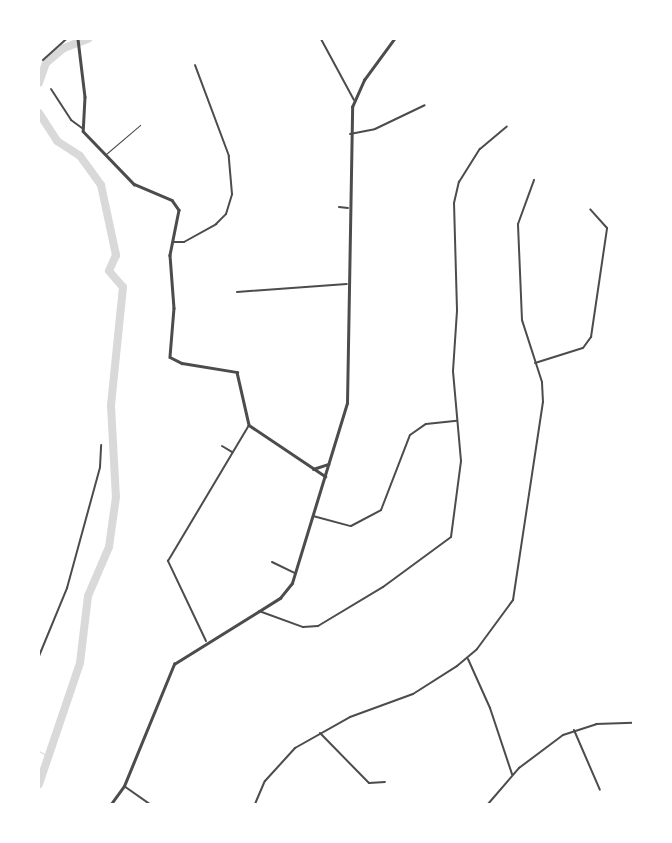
<!DOCTYPE html>
<style>
body{margin:0}
#map{position:relative;width:672px;height:843px;overflow:hidden;background:#fff;font-family:Arial,sans-serif}
div>[style]{position:absolute}
.stream>*{height:1px;margin:-0.5px;padding:0 0.5px;transform-origin:0.5px;border-radius:0.5px;background:#d9d9d9}
.river>*{height:8px;margin:-4px;padding:0 4px;transform-origin:4px;border-radius:4px;background:#d9d9d9}
.service>*{height:1px;margin:-0.5px;padding:0 0.5px;transform-origin:0.5px;border-radius:0.5px;background:#4c4c4c}
.minor>*{height:2px;margin:-1px;padding:0 1px;transform-origin:1px;border-radius:1px;background:#4c4c4c}
.tertiary>*{height:2.5px;margin:-1.25px;padding:0 1.25px;transform-origin:1.25px;border-radius:1.25px;background:#4c4c4c}
span{translate:-50% -50%;white-space:nowrap;text-align:center;line-height:1.15;-webkit-text-stroke:4px #fff;paint-order:stroke}
.frame{position:absolute;inset:0;border:40px solid #fff;pointer-events:none}
</style>
<div id="map">
<div class="stream">
<i style="left:39px;top:751px;width:13px;rotate:32deg"></i>
</div>
<div class="river">
<i style="left:39px;top:83px;width:21px;rotate:-71deg"></i>
<i style="left:46px;top:63px;width:23px;rotate:-40deg"></i>
<i style="left:64px;top:48px;width:26px;rotate:-21deg"></i>
<i style="left:39px;top:113px;width:33px;rotate:57deg"></i>
<i style="left:57px;top:141px;width:27px;rotate:33deg"></i>
<i style="left:80px;top:156px;width:36px;rotate:54deg"></i>
<i style="left:101px;top:185px;width:72px;rotate:77.9deg"></i>
<i style="left:116px;top:255px;width:17px;rotate:114deg"></i>
<i style="left:109px;top:271px;width:21px;rotate:49deg"></i>
<i style="left:123px;top:287px;width:120px;rotate:95.8deg"></i>
<i style="left:111px;top:406px;width:91px;rotate:86.9deg"></i>
<i style="left:116px;top:497px;width:50px;rotate:98deg"></i>
<i style="left:109px;top:547px;width:53px;rotate:113.2deg"></i>
<i style="left:88px;top:596px;width:67px;rotate:96.8deg"></i>
<i style="left:80px;top:663px;width:128px;rotate:108.7deg"></i>
</div>
<div class="service">
<i style="left:106px;top:154px;width:45px;rotate:-40.5deg"></i>
</div>
<div class="minor">
<i style="left:321px;top:39px;width:69px;rotate:61.6deg"></i>
<i style="left:43px;top:60px;width:31px;rotate:-42deg"></i>
<i style="left:51px;top:89px;width:37px;rotate:57deg"></i>
<i style="left:71px;top:120px;width:14px;rotate:36deg"></i>
<i style="left:350px;top:134px;width:25px;rotate:-11deg"></i>
<i style="left:375px;top:129px;width:55px;rotate:-25.6deg"></i>
<i style="left:339px;top:207px;width:9px;rotate:6deg"></i>
<i style="left:173px;top:242px;width:11px"></i>
<i style="left:184px;top:242px;width:37px;rotate:-29deg"></i>
<i style="left:216px;top:224px;width:14px;rotate:-45deg"></i>
<i style="left:226px;top:214px;width:21px;rotate:-73deg"></i>
<i style="left:232px;top:194px;width:38px;rotate:-95deg"></i>
<i style="left:229px;top:156px;width:97px;rotate:-110.5deg"></i>
<i style="left:237px;top:292px;width:110px;rotate:-4.2deg"></i>
<i style="left:535px;top:363px;width:50px;rotate:-17.4deg"></i>
<i style="left:583px;top:348px;width:14px;rotate:-54deg"></i>
<i style="left:591px;top:337px;width:110px;rotate:-81.6deg"></i>
<i style="left:607px;top:228px;width:25px;rotate:-132deg"></i>
<i style="left:222px;top:446px;width:12px;rotate:31deg"></i>
<i style="left:313px;top:516px;width:39px;rotate:15deg"></i>
<i style="left:351px;top:526px;width:34px;rotate:-28deg"></i>
<i style="left:381px;top:510px;width:80px;rotate:-68.9deg"></i>
<i style="left:410px;top:435px;width:19px;rotate:-35deg"></i>
<i style="left:426px;top:424px;width:31px;rotate:-6deg"></i>
<i style="left:272px;top:562px;width:25px;rotate:26deg"></i>
<i style="left:259px;top:611px;width:47px;rotate:20deg"></i>
<i style="left:303px;top:627px;width:15px;rotate:-4deg"></i>
<i style="left:318px;top:626px;width:76px;rotate:-31deg"></i>
<i style="left:383px;top:587px;width:84px;rotate:-36.3deg"></i>
<i style="left:451px;top:537px;width:77px;rotate:-82.5deg"></i>
<i style="left:461px;top:461px;width:90px;rotate:-95.1deg"></i>
<i style="left:453px;top:371px;width:61px;rotate:-86.2deg"></i>
<i style="left:457px;top:310px;width:107px;rotate:-91.6deg"></i>
<i style="left:454px;top:203px;width:22px;rotate:-77deg"></i>
<i style="left:459px;top:182px;width:39px;rotate:-58deg"></i>
<i style="left:480px;top:149px;width:35px;rotate:-40deg"></i>
<i style="left:206px;top:641px;width:89px;rotate:-115.4deg"></i>
<i style="left:168px;top:561px;width:158px;rotate:-59.2deg"></i>
<i style="left:39px;top:656px;width:74px;rotate:-67.6deg"></i>
<i style="left:67px;top:588px;width:125px;rotate:-74.7deg"></i>
<i style="left:100px;top:467px;width:22px;rotate:-87deg"></i>
<i style="left:468px;top:659px;width:54px;rotate:65.8deg"></i>
<i style="left:490px;top:708px;width:70px;rotate:71.6deg"></i>
<i style="left:574px;top:730px;width:65px;rotate:66.6deg"></i>
<i style="left:320px;top:733px;width:70px;rotate:45.6deg"></i>
<i style="left:369px;top:783px;width:16px;rotate:-4deg"></i>
<i style="left:124px;top:786px;width:32px;rotate:35deg"></i>
<i style="left:633px;top:793px;width:2px;rotate:90deg"></i>
<i style="left:255px;top:804px;width:25px;rotate:-67deg"></i>
<i style="left:265px;top:781px;width:45px;rotate:-47.7deg"></i>
<i style="left:295px;top:748px;width:63px;rotate:-29.4deg"></i>
<i style="left:350px;top:717px;width:67px;rotate:-20.1deg"></i>
<i style="left:413px;top:694px;width:52px;rotate:-32.5deg"></i>
<i style="left:457px;top:666px;width:26px;rotate:-40deg"></i>
<i style="left:477px;top:649px;width:61px;rotate:-53.7deg"></i>
<i style="left:513px;top:600px;width:200px;rotate:-81.4deg"></i>
<i style="left:543px;top:402px;width:20px;rotate:-93deg"></i>
<i style="left:542px;top:382px;width:65px;rotate:-107.9deg"></i>
<i style="left:522px;top:320px;width:96px;rotate:-92.4deg"></i>
<i style="left:518px;top:224px;width:47px;rotate:-70deg"></i>
<i style="left:488px;top:804px;width:48px;rotate:-49.3deg"></i>
<i style="left:519px;top:768px;width:55px;rotate:-36.9deg"></i>
<i style="left:563px;top:735px;width:35px;rotate:-18deg"></i>
<i style="left:596px;top:724px;width:37px;rotate:-2deg"></i>
</div>
<div class="tertiary">
<i style="left:78px;top:39px;width:58px;rotate:83.1deg"></i>
<i style="left:85px;top:97px;width:34px;rotate:93deg"></i>
<i style="left:83px;top:131px;width:74px;rotate:46.1deg"></i>
<i style="left:134px;top:184px;width:41px;rotate:22.8deg"></i>
<i style="left:172px;top:200px;width:12px;rotate:55deg"></i>
<i style="left:179px;top:210px;width:46px;rotate:101.3deg"></i>
<i style="left:170px;top:255px;width:53px;rotate:85.7deg"></i>
<i style="left:174px;top:308px;width:49px;rotate:94.7deg"></i>
<i style="left:170px;top:357px;width:13px;rotate:27deg"></i>
<i style="left:182px;top:363px;width:56px;rotate:9.3deg"></i>
<i style="left:237px;top:372px;width:54px;rotate:77.2deg"></i>
<i style="left:249px;top:425px;width:92px;rotate:33.9deg"></i>
<i style="left:313px;top:469px;width:16px;rotate:-18deg"></i>
<i style="left:111px;top:804px;width:22px;rotate:-54deg"></i>
<i style="left:124px;top:786px;width:132px;rotate:-67.7deg"></i>
<i style="left:174px;top:664px;width:125px;rotate:-31.9deg"></i>
<i style="left:280px;top:598px;width:19px;rotate:-51deg"></i>
<i style="left:292px;top:583px;width:188px;rotate:-73deg"></i>
<i style="left:347px;top:403px;width:296px;rotate:-89deg"></i>
<i style="left:352px;top:107px;width:30px;rotate:-66deg"></i>
<i style="left:364px;top:80px;width:51px;rotate:-53.8deg"></i>
</div>
<div class="frame"></div>
</div>
